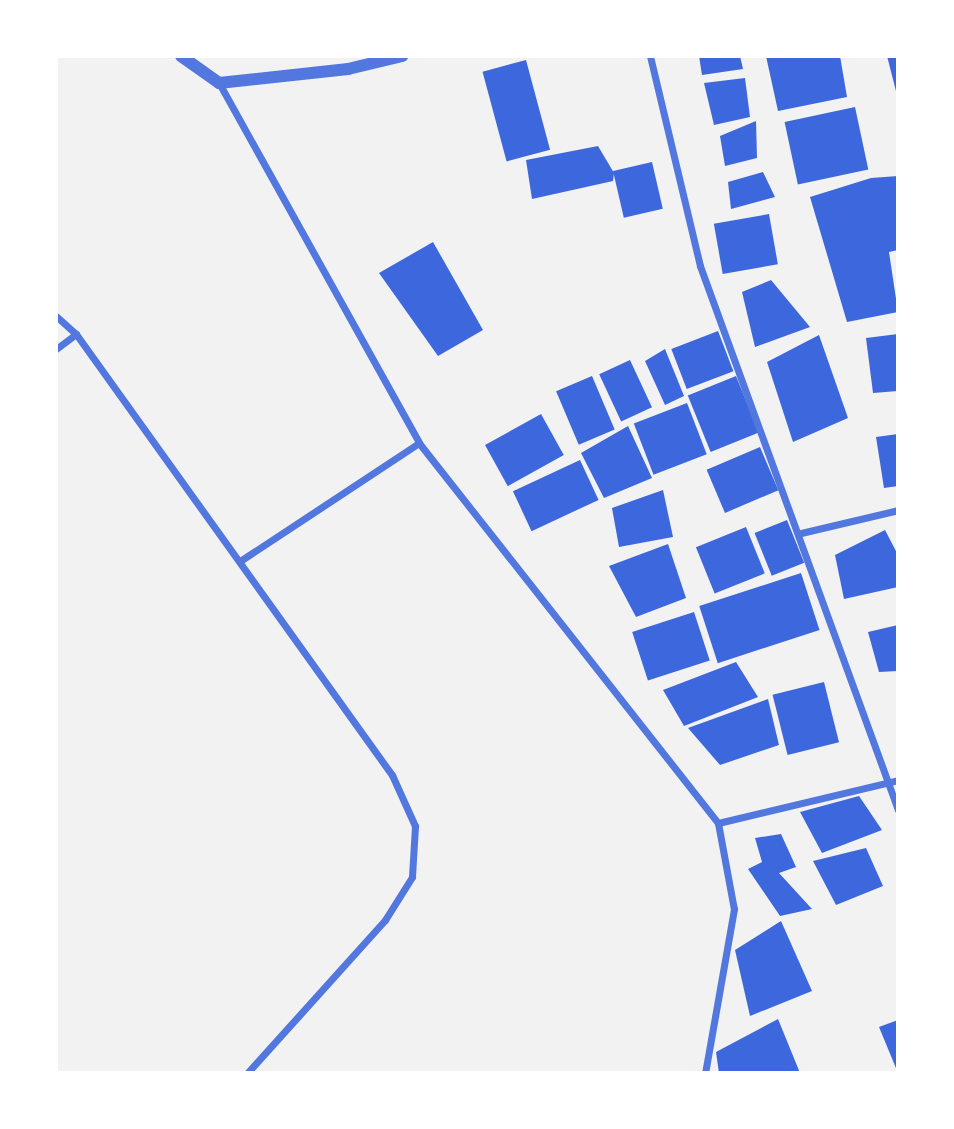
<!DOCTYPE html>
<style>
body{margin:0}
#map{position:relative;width:954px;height:1129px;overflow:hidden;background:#f2f2f2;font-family:Rubik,sans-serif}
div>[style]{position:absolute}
.building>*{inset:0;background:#3d67dc;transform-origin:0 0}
.minor>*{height:7px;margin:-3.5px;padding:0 3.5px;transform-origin:3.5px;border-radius:3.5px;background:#5277de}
.tertiary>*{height:12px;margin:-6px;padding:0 6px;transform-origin:6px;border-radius:6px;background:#5277de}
span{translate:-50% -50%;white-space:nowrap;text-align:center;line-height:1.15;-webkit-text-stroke:5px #fff;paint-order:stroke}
.frame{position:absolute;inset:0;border:58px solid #fff;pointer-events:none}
</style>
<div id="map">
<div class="building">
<i style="clip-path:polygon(699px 56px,740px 56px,743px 69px,702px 75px)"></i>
<i style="clip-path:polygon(766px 56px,840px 56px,847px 97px,778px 111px)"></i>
<i style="clip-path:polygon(887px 56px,898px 56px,898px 94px,897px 95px)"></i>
<i style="left:526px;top:60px;width:93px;height:45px;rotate:75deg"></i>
<i style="clip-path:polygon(745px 78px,750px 117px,714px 125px,704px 83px)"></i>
<i style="left:855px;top:107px;width:64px;height:72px;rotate:78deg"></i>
<i style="clip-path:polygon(756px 121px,757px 158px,725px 166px,720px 136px)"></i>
<i style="clip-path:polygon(598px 146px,614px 173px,613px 181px,532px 199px,526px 160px)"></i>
<i style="left:652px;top:162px;width:48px;height:40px;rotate:77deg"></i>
<i style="clip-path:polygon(763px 172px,775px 197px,731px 209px,728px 182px)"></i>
<i style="clip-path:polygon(898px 176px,898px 250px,889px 252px,898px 312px,847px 322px,810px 197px,871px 178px)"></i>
<i style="left:769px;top:214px;width:51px;height:56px;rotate:80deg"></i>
<i style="clip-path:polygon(433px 242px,483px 330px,438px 356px,379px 273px)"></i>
<i style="clip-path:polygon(771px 280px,810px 327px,755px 347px,742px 292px)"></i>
<i style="left:718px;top:331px;width:43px;height:50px;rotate:69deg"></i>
<i style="clip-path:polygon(898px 334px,898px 391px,873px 393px,866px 338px)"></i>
<i style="clip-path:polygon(819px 335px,848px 418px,793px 442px,767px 362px)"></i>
<i style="clip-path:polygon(665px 349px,684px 396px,665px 405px,645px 361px)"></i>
<i style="left:630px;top:360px;width:52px;height:34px;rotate:65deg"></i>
<i style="left:592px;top:376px;width:58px;height:39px;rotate:67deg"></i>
<i style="left:736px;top:376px;width:61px;height:52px;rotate:68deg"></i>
<i style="left:687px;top:403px;width:55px;height:57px;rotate:69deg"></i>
<i style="left:541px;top:414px;width:47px;height:64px;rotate:61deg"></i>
<i style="clip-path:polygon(628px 426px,652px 478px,604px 498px,581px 453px)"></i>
<i style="clip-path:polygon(898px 434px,898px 486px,884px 488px,876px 437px)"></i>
<i style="left:760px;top:447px;width:47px;height:58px;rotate:67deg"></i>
<i style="left:580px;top:460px;width:44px;height:74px;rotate:65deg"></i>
<i style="clip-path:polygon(663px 490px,673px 537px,619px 547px,612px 508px)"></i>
<i style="left:787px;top:520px;width:46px;height:35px;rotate:68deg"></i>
<i style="left:746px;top:527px;width:50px;height:54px;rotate:68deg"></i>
<i style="clip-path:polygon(885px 530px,898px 555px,898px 587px,844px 599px,835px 555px)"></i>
<i style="clip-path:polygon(668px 544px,686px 598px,636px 617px,609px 566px)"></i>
<i style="left:801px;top:573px;width:60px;height:107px;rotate:72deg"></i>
<i style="left:694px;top:612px;width:51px;height:65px;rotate:72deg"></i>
<i style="clip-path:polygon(898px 625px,898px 671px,879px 672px,868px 632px)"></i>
<i style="clip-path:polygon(736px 662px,758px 697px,684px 726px,663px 690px)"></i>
<i style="left:824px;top:682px;width:62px;height:53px;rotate:76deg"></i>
<i style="clip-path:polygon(768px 699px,779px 745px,720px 765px,688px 728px)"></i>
<i style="clip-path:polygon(859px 796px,882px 830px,822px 853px,800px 812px)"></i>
<i style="clip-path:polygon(781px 834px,796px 867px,779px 873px,812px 909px,780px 916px,748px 869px,762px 862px,755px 838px)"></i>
<i style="clip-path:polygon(866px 848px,883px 886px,836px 905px,813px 861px)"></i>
<i style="clip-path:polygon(781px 921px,812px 991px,750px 1016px,735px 950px)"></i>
<i style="clip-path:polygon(778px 1019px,800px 1073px,719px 1073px,716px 1052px)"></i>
<i style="clip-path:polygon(898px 1020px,898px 1073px,879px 1027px)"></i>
</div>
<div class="minor">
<i style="left:650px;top:56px;width:216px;rotate:76.6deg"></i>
<i style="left:700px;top:266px;width:579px;rotate:70deg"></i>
<i style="left:219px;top:83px;width:412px;rotate:60.9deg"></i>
<i style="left:419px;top:443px;width:484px;rotate:51.8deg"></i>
<i style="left:718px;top:823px;width:87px;rotate:79.5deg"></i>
<i style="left:734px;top:909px;width:167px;rotate:100deg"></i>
<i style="left:56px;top:316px;width:27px;rotate:42deg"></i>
<i style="left:76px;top:334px;width:543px;rotate:54.38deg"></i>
<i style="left:392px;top:775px;width:56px;rotate:65.7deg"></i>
<i style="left:415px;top:826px;width:51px;rotate:93.4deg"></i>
<i style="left:412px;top:877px;width:51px;rotate:122.1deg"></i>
<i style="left:385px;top:920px;width:206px;rotate:132deg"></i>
<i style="left:56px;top:349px;width:25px;rotate:-37deg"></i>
<i style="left:801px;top:533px;width:100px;rotate:-13.3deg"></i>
<i style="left:240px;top:561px;width:214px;rotate:-33.4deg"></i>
<i style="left:718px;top:823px;width:185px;rotate:-13.4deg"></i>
</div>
<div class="tertiary">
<i style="left:181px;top:56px;width:47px;rotate:35.4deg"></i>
<i style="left:219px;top:83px;width:130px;rotate:-6.2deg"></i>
<i style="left:348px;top:69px;width:56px;rotate:-13.5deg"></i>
</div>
<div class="frame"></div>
</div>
